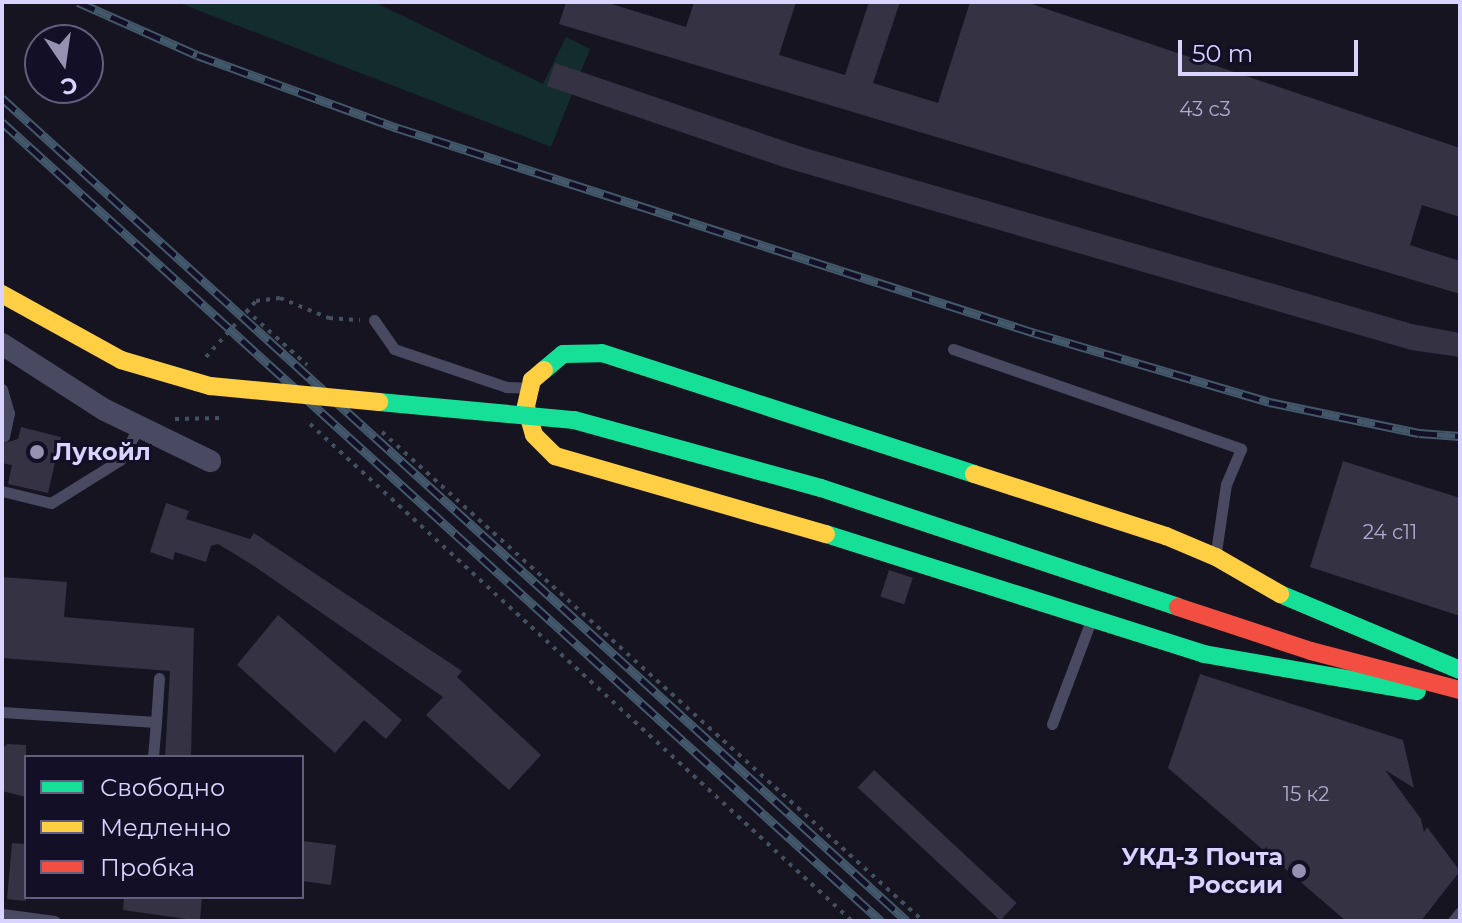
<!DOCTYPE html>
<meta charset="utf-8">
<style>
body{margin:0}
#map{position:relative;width:1462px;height:923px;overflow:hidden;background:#161421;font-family:Montserrat,sans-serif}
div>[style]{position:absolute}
.green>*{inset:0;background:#132c2d}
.building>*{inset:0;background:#343243;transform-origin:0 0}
.path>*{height:4px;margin-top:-2px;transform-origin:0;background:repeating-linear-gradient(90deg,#44505f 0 4px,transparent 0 10px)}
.lane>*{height:11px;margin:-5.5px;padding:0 5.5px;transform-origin:5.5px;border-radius:5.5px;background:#4a4962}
.street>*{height:22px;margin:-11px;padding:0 11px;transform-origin:11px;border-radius:11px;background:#4a4962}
.fast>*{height:18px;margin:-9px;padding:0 9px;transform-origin:9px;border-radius:9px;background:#16e098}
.slow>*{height:18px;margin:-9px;padding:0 9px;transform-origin:9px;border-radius:9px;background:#ffcf43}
.jam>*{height:18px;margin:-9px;padding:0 9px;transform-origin:9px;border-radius:9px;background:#f24e42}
.rail>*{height:9px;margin-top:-4.5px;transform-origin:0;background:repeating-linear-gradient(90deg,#130f26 0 18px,#43596b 0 36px);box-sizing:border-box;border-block:2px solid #43596b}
.fast-bridge>*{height:18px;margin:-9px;padding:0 9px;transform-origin:9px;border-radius:9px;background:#16e098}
.slow-bridge>*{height:18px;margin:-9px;padding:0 9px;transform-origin:9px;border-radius:9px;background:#ffcf43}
.dots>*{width:22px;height:22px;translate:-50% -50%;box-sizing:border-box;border:4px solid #130f26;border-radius:50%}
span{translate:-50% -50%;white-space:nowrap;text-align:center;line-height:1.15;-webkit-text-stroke:6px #130f26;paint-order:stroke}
.number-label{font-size:20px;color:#b0acd0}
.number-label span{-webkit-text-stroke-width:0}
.poi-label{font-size:24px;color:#d9d4ff;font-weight:700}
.left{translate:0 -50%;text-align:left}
.right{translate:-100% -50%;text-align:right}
.frame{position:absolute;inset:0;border:4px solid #d9d4ff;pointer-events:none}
.legend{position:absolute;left:24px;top:755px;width:280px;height:144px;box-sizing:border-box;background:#130f26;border:2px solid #625e7d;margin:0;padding:10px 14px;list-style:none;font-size:24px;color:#d9d4ff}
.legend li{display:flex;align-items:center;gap:16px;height:40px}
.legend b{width:40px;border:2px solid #625e7d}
.north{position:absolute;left:24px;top:24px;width:80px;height:80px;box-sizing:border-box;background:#130f26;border:2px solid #625e7d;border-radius:50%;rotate:167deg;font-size:22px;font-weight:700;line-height:32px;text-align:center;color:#d9d4ff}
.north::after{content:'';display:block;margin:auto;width:28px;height:36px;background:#9591b1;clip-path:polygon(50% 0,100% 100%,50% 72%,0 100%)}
.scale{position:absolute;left:1178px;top:40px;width:180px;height:36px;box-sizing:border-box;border:4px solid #d9d4ff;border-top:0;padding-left:10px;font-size:24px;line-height:28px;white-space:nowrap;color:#d9d4ff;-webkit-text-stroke:6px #130f26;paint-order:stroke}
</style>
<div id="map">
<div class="green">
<i style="clip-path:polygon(177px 2px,374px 2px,543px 84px,566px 37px,590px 49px,551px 147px)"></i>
</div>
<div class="building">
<i style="clip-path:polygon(566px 2px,605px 2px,686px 27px,694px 2px,796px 2px,779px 55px,845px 75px,869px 2px,900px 2px,873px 83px,938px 103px,970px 2px,1026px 2px,1460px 148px,1460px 217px,1422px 205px,1410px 245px,1460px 261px,1460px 294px,559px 24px)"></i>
<i style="clip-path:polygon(555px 63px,805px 148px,1412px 324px,1460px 333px,1460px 357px,1411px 350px,783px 167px,547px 86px)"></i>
<i style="clip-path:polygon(21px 427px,61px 437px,48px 493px,8px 484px,12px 465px,2px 463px,2px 444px,18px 439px)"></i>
<i style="clip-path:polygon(1343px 461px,1460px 498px,1460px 616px,1310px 567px)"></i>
<i style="clip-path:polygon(166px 503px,189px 511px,186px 519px,250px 539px,254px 533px,462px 671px,457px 677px,541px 755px,509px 790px,426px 715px,443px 697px,251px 564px,218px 544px,211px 546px,206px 562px,175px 552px,173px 560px,150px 552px)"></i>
<i style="left:889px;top:570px;width:25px;height:28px;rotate:18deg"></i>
<i style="clip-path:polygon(2px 577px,67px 582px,64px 617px,194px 628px,191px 757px,165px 757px,170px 671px,2px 658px)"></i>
<i style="clip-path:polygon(278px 615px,402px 720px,386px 739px,364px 720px,335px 753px,237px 665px)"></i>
<i style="clip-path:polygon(1200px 674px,1403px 740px,1414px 788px,1385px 770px,1421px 819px,1424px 832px,1427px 827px,1460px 871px,1421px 921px,1346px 921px,1168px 768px)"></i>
<i style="clip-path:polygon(7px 744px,26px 745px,26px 797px,2px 791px,2px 749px)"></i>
<i style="left:874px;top:770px;width:195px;height:24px;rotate:43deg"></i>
<i style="clip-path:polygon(302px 841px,336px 845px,331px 885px,302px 881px)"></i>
<i style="clip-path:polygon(12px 843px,26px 844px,26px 901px,7px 899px)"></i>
<i style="clip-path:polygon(124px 897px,202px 897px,200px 921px,123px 910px)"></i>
</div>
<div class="path">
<i style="left:246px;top:310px;width:82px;rotate:42deg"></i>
<i style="left:206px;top:357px;width:75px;rotate:-48.2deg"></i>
<i style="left:256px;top:301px;width:24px;rotate:-7deg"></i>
<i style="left:280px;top:298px;width:53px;rotate:22.2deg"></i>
<i style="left:329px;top:318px;width:31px;rotate:4deg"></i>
<i style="left:175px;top:419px;width:46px;rotate:-1.2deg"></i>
<i style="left:310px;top:424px;width:735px;rotate:42.52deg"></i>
<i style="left:382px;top:432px;width:729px;rotate:42.11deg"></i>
</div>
<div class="lane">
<i style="left:374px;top:320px;width:35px;rotate:55deg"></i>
<i style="left:394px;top:349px;width:118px;rotate:18.7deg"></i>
<i style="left:506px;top:387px;width:23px;rotate:2deg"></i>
<i style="left:953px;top:349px;width:305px;rotate:19.1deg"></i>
<i style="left:1241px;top:449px;width:38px;rotate:113deg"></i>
<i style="left:1226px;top:484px;width:69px;rotate:98.4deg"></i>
<i style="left:2px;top:389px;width:25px;rotate:74deg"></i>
<i style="left:9px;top:413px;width:24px;rotate:102deg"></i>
<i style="left:2px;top:491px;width:50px;rotate:13.8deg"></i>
<i style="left:51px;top:503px;width:81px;rotate:-31.9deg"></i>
<i style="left:120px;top:460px;width:39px;rotate:-60deg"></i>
<i style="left:2px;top:712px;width:154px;rotate:3.7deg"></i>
<i style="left:156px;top:722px;width:35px;rotate:95deg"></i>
<i style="left:156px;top:722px;width:44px;rotate:-86.1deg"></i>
<i style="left:1052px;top:724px;width:111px;rotate:-69.4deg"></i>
<i style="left:2px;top:914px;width:53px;rotate:7.5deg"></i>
<i style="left:1453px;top:921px;width:11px;rotate:-52deg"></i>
</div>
<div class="street">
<i style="left:2px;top:344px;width:122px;rotate:32.7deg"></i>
<i style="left:105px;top:410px;width:117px;rotate:25.9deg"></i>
</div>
<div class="fast">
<i style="left:544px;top:370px;width:25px;rotate:-40deg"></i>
<i style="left:563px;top:354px;width:39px;rotate:-1deg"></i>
<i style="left:602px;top:353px;width:391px;rotate:18deg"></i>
<i style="left:821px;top:488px;width:376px;rotate:18.4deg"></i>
<i style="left:826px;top:534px;width:397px;rotate:17.6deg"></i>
<i style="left:1204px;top:654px;width:216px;rotate:9.9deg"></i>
<i style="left:1280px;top:594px;width:195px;rotate:22.9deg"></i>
</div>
<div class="slow">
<i style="left:544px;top:370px;width:16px;rotate:140deg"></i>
<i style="left:532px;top:380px;width:28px;rotate:103deg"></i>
<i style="left:526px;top:407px;width:29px;rotate:74deg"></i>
<i style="left:534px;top:435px;width:30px;rotate:45deg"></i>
<i style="left:555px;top:456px;width:282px;rotate:16.1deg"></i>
<i style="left:974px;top:474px;width:202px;rotate:17.9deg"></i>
<i style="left:1166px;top:536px;width:54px;rotate:22.8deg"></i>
<i style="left:1216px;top:557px;width:74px;rotate:30deg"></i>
</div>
<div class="jam">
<i style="left:1178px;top:607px;width:140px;rotate:18.3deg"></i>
<i style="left:1311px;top:651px;width:154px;rotate:14.7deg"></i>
</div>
<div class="rail">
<i style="left:78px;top:2px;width:130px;rotate:24deg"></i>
<i style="left:197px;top:55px;width:214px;rotate:20deg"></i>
<i style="left:398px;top:128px;width:669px;rotate:17.84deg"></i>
<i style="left:1035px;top:333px;width:244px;rotate:16.4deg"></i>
<i style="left:1269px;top:402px;width:153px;rotate:11.7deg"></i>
<i style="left:1419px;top:433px;width:41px;rotate:4.2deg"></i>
<i style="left:2px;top:98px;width:1223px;rotate:42.28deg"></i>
<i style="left:2px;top:122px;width:1188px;rotate:42.27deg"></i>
</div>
<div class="fast-bridge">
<i style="left:379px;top:402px;width:196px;rotate:5.3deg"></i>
<i style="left:574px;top:420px;width:256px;rotate:15.4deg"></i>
</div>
<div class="slow-bridge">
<i style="left:2px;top:294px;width:136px;rotate:29deg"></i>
<i style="left:121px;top:360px;width:93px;rotate:16.3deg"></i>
<i style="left:210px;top:386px;width:170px;rotate:5.4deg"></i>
</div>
<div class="dots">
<i style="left:37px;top:452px;background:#9591b1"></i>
<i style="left:1299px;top:871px;background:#9591b1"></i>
</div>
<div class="number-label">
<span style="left:1205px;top:109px">43 с3</span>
<span style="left:1390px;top:532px">24 с11</span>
<span style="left:1306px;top:794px">15 к2</span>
</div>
<div class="poi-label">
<span class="left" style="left:53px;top:452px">Лукойл</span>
<span class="right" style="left:1283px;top:871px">УКД-3 Почта<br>России</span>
</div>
<div class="frame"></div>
<ul class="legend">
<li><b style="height:10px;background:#16e098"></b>Свободно</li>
<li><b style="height:10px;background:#ffcf43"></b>Медленно</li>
<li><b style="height:10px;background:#f24e42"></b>Пробка</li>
</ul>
<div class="north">С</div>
<div class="scale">50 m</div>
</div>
